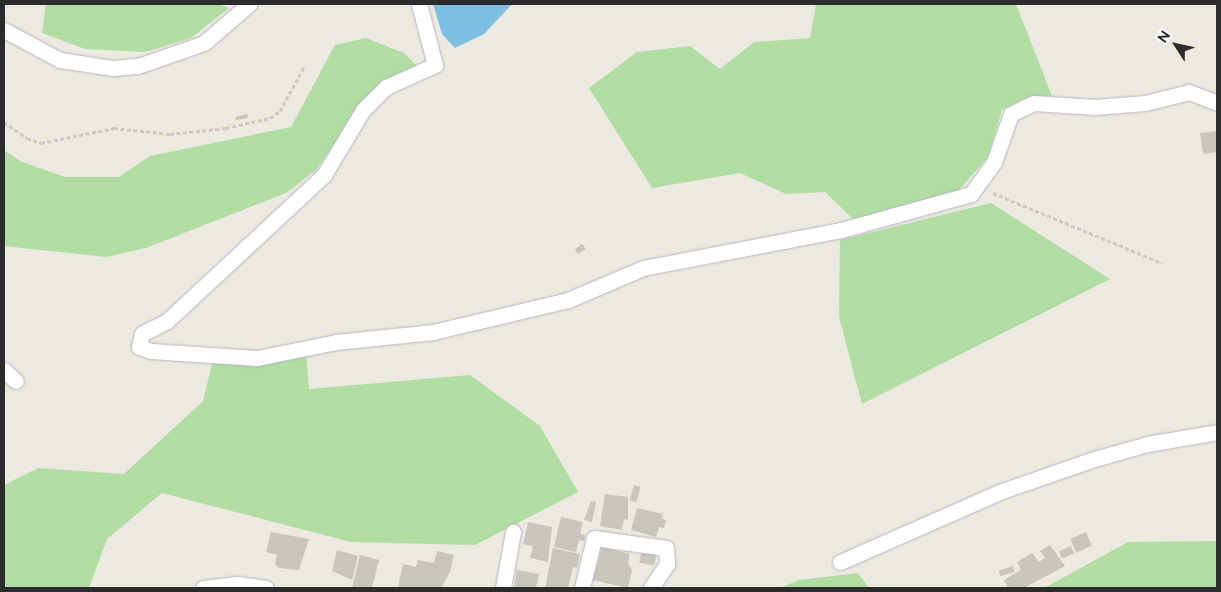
<!DOCTYPE html>
<style>
body{margin:0}
#map{position:relative;width:1221px;height:592px;overflow:hidden;background:#ece9e1;font-family:Raleway,sans-serif}
div>[style]{position:absolute}
.green>*{inset:0;background:#b1dda3}
.water>*{inset:0;background:#7fbee3}
.building>*{inset:0;background:#c8c5bf;transform-origin:0 0}
.path>*{height:3px;margin-top:-1.5px;transform-origin:0;background:repeating-linear-gradient(90deg,#c8c8c8 0 4px,transparent 0 6.5px)}
.roads{filter:drop-shadow(0 0 1px #b4b5be) drop-shadow(0 0 1px #b4b5be)}
.minor>*{height:15px;margin:-7.5px;padding:0 7.5px;transform-origin:7.5px;border-radius:7.5px;background:#fff}
span{translate:-50% -50%;white-space:nowrap;text-align:center;line-height:1.15;-webkit-text-stroke:5px #fff;paint-order:stroke}
.frame{position:absolute;inset:0;border:5px solid #2c2c2c;pointer-events:none}
.north{position:absolute;left:1151px;top:20px;width:50px;height:50px;-webkit-text-stroke:4px #fff;paint-order:stroke;rotate:305deg;font-size:14px;font-weight:700;line-height:20px;text-align:center;color:#2c2c2c}
.north::after{content:'';display:block;margin:auto;width:18px;height:22px;background:#2c2c2c;clip-path:polygon(50% 0,100% 100%,50% 72%,0 100%)}
</style>
<div id="map">
<div class="green">
<i style="clip-path:polygon(46px 4px,218px 4px,229px 8px,191px 38px,145px 52px,85px 49px,42px 33px)"></i>
<i style="clip-path:polygon(816px 4px,1016px 4px,1052px 96px,1024px 99px,1002px 110px,988px 157px,958px 191px,853px 219px,825px 192px,786px 194px,740px 173px,652px 188px,589px 88px,637px 52px,690px 46px,720px 69px,754px 42px,810px 38px)"></i>
<i style="clip-path:polygon(366px 38px,404px 53px,417px 66px,359px 109px,316px 170px,286px 193px,146px 248px,106px 257px,4px 246px,4px 150px,20px 161px,65px 177px,119px 177px,150px 156px,291px 127px,335px 45px)"></i>
<i style="clip-path:polygon(991px 203px,1110px 279px,862px 404px,839px 317px,840px 240px)"></i>
<i style="clip-path:polygon(306px 351px,309px 389px,470px 375px,540px 426px,578px 492px,475px 545px,351px 542px,162px 493px,107px 539px,89px 588px,4px 588px,4px 485px,38px 468px,124px 474px,203px 401px,213px 360px)"></i>
<i style="clip-path:polygon(1217px 541px,1217px 588px,1044px 588px,1128px 542px)"></i>
<i style="clip-path:polygon(858px 573px,869px 588px,780px 588px,799px 580px)"></i>
</div>
<div class="water">
<i style="clip-path:polygon(433px 4px,512px 4px,484px 34px,455px 48px,442px 34px)"></i>
</div>
<div class="building">
<i style="clip-path:polygon(247px 114px,248px 118px,236px 120px,235px 117px)"></i>
<i style="clip-path:polygon(1217px 131px,1217px 152px,1203px 154px,1200px 133px)"></i>
<i style="clip-path:polygon(582px 244px,586px 249px,578px 254px,575px 249px)"></i>
<i style="left:634px;top:485px;width:7px;height:16px;rotate:16deg"></i>
<i style="clip-path:polygon(605px 494px,628px 497px,628px 520px,624px 519px,622px 530px,600px 526px)"></i>
<i style="clip-path:polygon(591px 501px,596px 502px,592px 522px,584px 520px)"></i>
<i style="clip-path:polygon(637px 508px,663px 514px,662px 519px,666px 520px,664px 528px,659px 527px,656px 537px,631px 530px)"></i>
<i style="clip-path:polygon(561px 517px,583px 522px,580px 534px,585px 535px,584px 541px,579px 540px,576px 552px,554px 547px)"></i>
<i style="clip-path:polygon(528px 522px,552px 527px,548px 562px,530px 558px,533px 546px,523px 544px)"></i>
<i style="clip-path:polygon(271px 532px,309px 539px,299px 570px,279px 568px,275px 564px,277px 555px,266px 552px)"></i>
<i style="left:1086px;top:532px;width:15px;height:17px;rotate:67deg"></i>
<i style="clip-path:polygon(1050px 545px,1065px 566px,1024px 588px,1008px 588px,1004px 580px,1021px 570px,1017px 562px,1032px 553px,1039px 562px,1045px 558px,1040px 551px)"></i>
<i style="left:1071px;top:546px;width:8px;height:13px;rotate:67deg"></i>
<i style="clip-path:polygon(602px 547px,630px 554px,628px 563px,632px 570px,628px 588px,593px 580px)"></i>
<i style="clip-path:polygon(553px 548px,580px 554px,577px 568px,573px 567px,568px 588px,545px 588px)"></i>
<i style="left:642px;top:549px;width:15px;height:14px;rotate:11deg"></i>
<i style="clip-path:polygon(337px 550px,358px 556px,352px 580px,332px 571px)"></i>
<i style="clip-path:polygon(437px 551px,454px 555px,450px 572px,441px 588px,398px 588px,403px 564px,416px 567px,418px 560px,434px 563px)"></i>
<i style="clip-path:polygon(360px 555px,379px 560px,372px 588px,352px 588px)"></i>
<i style="left:1013px;top:566px;width:6px;height:15px;rotate:72deg"></i>
<i style="clip-path:polygon(517px 570px,539px 574px,536px 588px,514px 588px)"></i>
</div>
<div class="path">
<i style="left:4px;top:122px;width:28px;rotate:35deg"></i>
<i style="left:27px;top:138px;width:15px;rotate:20deg"></i>
<i style="left:41px;top:143px;width:75px;rotate:-11.6deg"></i>
<i style="left:114px;top:128px;width:56px;rotate:6.1deg"></i>
<i style="left:170px;top:134px;width:56px;rotate:-6.1deg"></i>
<i style="left:226px;top:128px;width:45px;rotate:-12.8deg"></i>
<i style="left:270px;top:118px;width:12px;rotate:-35deg"></i>
<i style="left:280px;top:111px;width:50px;rotate:-61.4deg"></i>
<i style="left:993px;top:193px;width:183px;rotate:22.5deg"></i>
</div>
<div class="roads">
<div class="minor">
<i style="left:419px;top:4px;width:63px;rotate:75.3deg"></i>
<i style="left:435px;top:65px;width:54px;rotate:155.8deg"></i>
<i style="left:386px;top:87px;width:33px;rotate:135deg"></i>
<i style="left:363px;top:110px;width:76px;rotate:121deg"></i>
<i style="left:324px;top:175px;width:214px;rotate:137.1deg"></i>
<i style="left:167px;top:321px;width:28px;rotate:153deg"></i>
<i style="left:142px;top:334px;width:13px;rotate:103deg"></i>
<i style="left:139px;top:347px;width:13px;rotate:18deg"></i>
<i style="left:151px;top:351px;width:106px;rotate:3.8deg"></i>
<i style="left:257px;top:358px;width:81px;rotate:-11.4deg"></i>
<i style="left:336px;top:342px;width:98px;rotate:-5.9deg"></i>
<i style="left:433px;top:332px;width:139px;rotate:-13.3deg"></i>
<i style="left:568px;top:300px;width:82px;rotate:-23.1deg"></i>
<i style="left:643px;top:268px;width:202px;rotate:-10.9deg"></i>
<i style="left:841px;top:230px;width:135px;rotate:-15.5deg"></i>
<i style="left:971px;top:194px;width:39px;rotate:-54deg"></i>
<i style="left:994px;top:162px;width:51px;rotate:-70.5deg"></i>
<i style="left:1011px;top:114px;width:25px;rotate:-26deg"></i>
<i style="left:1034px;top:103px;width:61px;rotate:3.8deg"></i>
<i style="left:1095px;top:107px;width:50px;rotate:-4.6deg"></i>
<i style="left:1145px;top:103px;width:45px;rotate:-14deg"></i>
<i style="left:1189px;top:92px;width:30px;rotate:21deg"></i>
<i style="left:4px;top:30px;width:64px;rotate:28.2deg"></i>
<i style="left:60px;top:60px;width:54px;rotate:8.6deg"></i>
<i style="left:113px;top:68px;width:25px;rotate:-5deg"></i>
<i style="left:138px;top:66px;width:70px;rotate:-19.2deg"></i>
<i style="left:204px;top:43px;width:60px;rotate:-40.9deg"></i>
<i style="left:4px;top:370px;width:16px;rotate:43deg"></i>
<i style="left:840px;top:562px;width:177px;rotate:-23.7deg"></i>
<i style="left:1002px;top:491px;width:94px;rotate:-19.2deg"></i>
<i style="left:1091px;top:460px;width:58px;rotate:-15.9deg"></i>
<i style="left:1147px;top:444px;width:71px;rotate:-9.7deg"></i>
<i style="left:203px;top:588px;width:34px;rotate:-7deg"></i>
<i style="left:237px;top:584px;width:29px;rotate:8deg"></i>
<i style="left:503px;top:588px;width:57px;rotate:-79.9deg"></i>
<i style="left:582px;top:588px;width:51px;rotate:-76.5deg"></i>
<i style="left:594px;top:538px;width:73px;rotate:7.9deg"></i>
<i style="left:666px;top:548px;width:16px;rotate:86deg"></i>
<i style="left:667px;top:564px;width:29px;rotate:124deg"></i>
</div>
</div>
<div class="frame"></div>
<div class="north">N</div>
</div>
